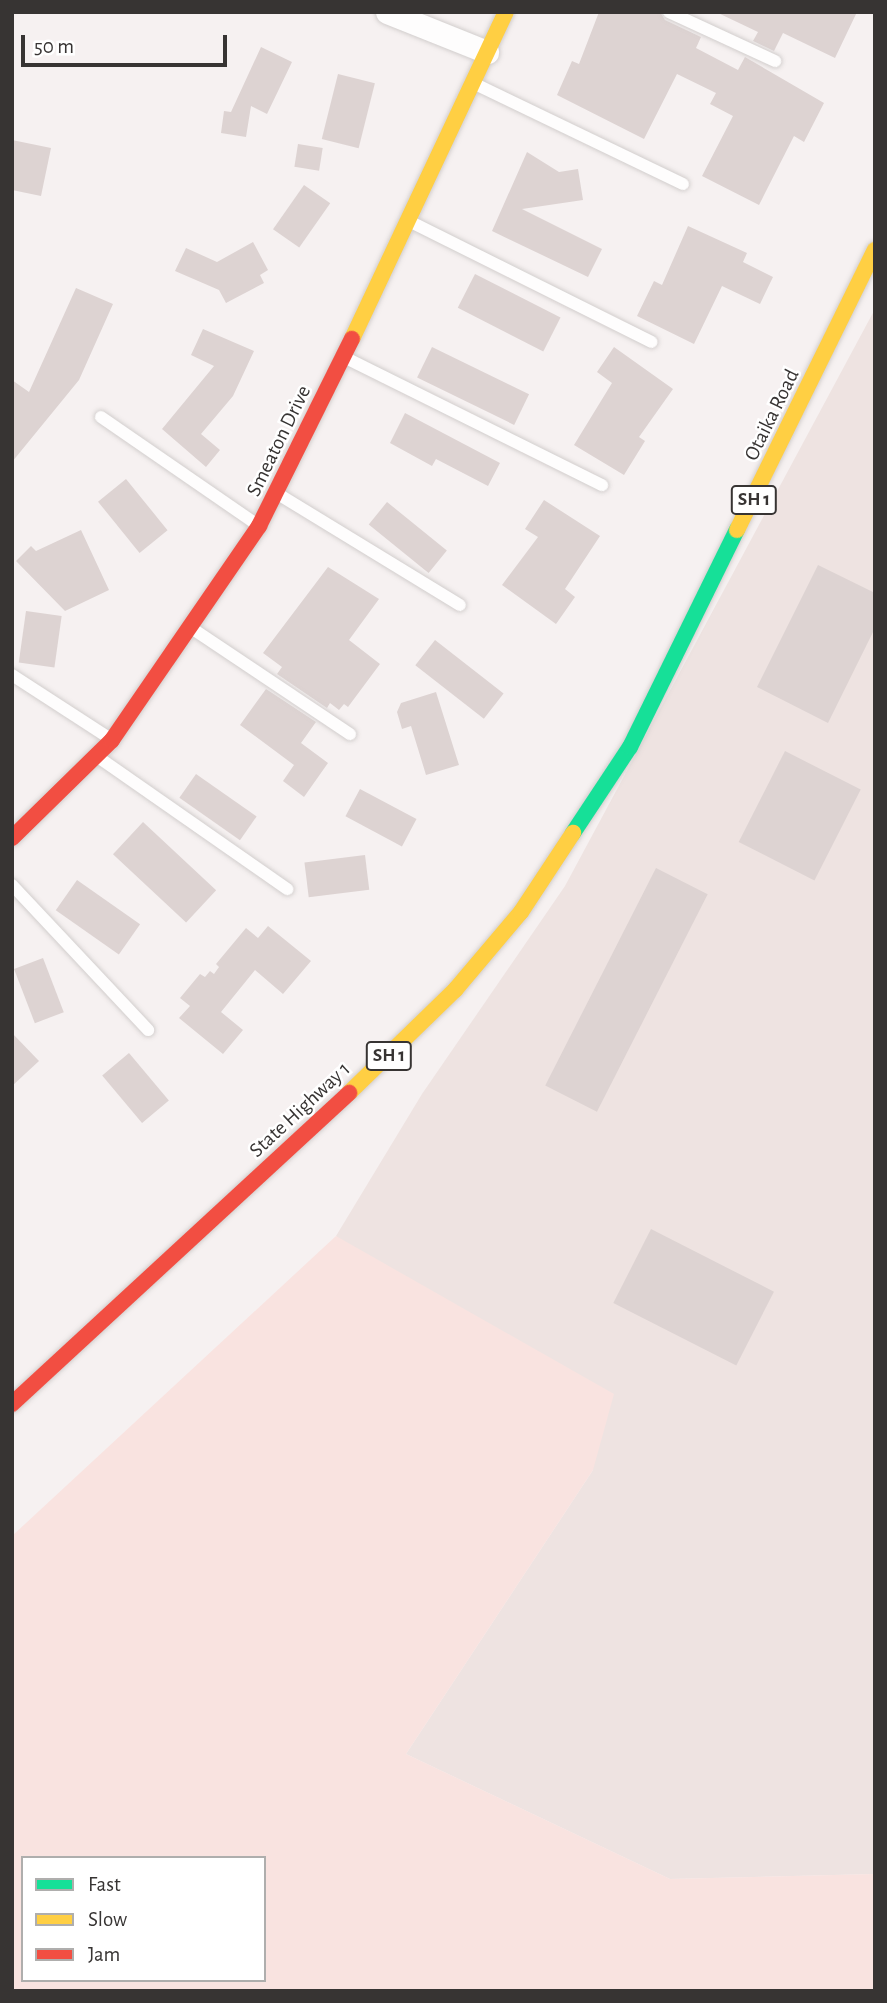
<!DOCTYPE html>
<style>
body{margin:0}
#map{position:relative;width:887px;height:2003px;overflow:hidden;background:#f6f1f1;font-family:"Alegreya Sans",sans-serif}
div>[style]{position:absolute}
.built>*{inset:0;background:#eee3e1}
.green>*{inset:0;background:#f9e3e0}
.building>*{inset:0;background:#ddd3d2;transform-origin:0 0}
.roads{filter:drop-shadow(0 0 2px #d2cecd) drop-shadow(0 0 2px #d2cecd)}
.lane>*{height:12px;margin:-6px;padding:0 6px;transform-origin:6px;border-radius:6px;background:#fefdfd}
.street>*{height:23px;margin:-11.5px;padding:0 11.5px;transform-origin:11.5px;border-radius:11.5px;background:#fefdfd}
.fast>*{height:16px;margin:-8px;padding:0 8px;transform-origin:8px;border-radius:8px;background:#16e098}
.slow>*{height:16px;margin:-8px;padding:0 8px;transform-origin:8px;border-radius:8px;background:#ffcf43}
.jam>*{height:16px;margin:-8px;padding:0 8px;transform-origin:8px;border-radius:8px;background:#f24e42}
span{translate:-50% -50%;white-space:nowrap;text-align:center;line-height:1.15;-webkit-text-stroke:5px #fff;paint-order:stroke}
.shield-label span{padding:2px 5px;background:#fff;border:2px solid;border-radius:5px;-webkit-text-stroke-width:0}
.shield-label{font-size:19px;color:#373433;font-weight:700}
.street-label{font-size:21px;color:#373433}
.frame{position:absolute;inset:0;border:14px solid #373433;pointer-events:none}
.legend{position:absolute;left:21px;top:1856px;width:245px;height:126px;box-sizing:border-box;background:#fff;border:2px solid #afaead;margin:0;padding:9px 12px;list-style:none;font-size:21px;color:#373433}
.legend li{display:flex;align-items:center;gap:14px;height:35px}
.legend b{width:35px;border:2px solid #afaead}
.scale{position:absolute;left:21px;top:35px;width:206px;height:32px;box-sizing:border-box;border:4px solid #373433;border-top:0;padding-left:9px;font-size:21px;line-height:24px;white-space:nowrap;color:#373433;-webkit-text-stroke:5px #fff;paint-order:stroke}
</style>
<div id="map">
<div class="built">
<i style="clip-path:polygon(875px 309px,875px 1874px,670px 1879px,406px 1754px,593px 1470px,336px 1236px,422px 1094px,565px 886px)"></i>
</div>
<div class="green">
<i style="clip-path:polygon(evenodd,336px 1236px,614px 1394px,593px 1470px,406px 1754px,670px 1879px,875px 1874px,875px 1991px,12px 1991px,12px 1536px,336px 1236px,23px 1858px,264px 1858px,264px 1980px,23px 1980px,23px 1858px)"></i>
</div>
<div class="building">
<i style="clip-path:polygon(599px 12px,660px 12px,665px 20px,701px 37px,696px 48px,738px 70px,745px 57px,824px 103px,804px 142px,794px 136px,759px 205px,702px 176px,733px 116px,710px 104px,716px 93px,677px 74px,644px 139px,557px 95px,572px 61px,579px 64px)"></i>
<i style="clip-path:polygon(716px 12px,857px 12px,835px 58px,783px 33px,774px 51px,753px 41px,758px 32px)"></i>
<i style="clip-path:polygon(261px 47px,292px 62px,267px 114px,251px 106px,246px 137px,221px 133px,224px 111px,231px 112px)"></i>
<i style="left:338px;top:74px;width:38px;height:67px;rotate:14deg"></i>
<i style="clip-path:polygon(12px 140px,51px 148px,41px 196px,12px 190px)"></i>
<i style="left:298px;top:144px;width:25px;height:23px;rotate:9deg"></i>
<i style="clip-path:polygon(527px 152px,559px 172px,578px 169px,583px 200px,522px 209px,602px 249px,588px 277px,492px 231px)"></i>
<i style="left:304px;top:185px;width:32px;height:54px;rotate:35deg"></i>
<i style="clip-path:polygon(688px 226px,747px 253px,743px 262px,773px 277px,760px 304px,722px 286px,694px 344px,637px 316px,654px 281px,662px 285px)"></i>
<i style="clip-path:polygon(253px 242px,268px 270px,260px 275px,264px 283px,226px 303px,219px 290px,175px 271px,186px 248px,217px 262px)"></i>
<i style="left:475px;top:274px;width:96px;height:38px;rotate:27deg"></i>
<i style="clip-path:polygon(76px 288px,113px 304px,79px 380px,12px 462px,12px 380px,29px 392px)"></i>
<i style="clip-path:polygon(203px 329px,254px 351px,233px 396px,201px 434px,220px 450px,206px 467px,162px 429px,214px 366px,191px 355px)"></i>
<i style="left:432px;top:347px;width:108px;height:34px;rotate:26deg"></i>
<i style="clip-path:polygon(614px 347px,673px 389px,639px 437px,645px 441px,624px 475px,574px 445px,612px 383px,597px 372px)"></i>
<i style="clip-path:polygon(405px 413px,500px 463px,488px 486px,436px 459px,432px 466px,390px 443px)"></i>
<i style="left:126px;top:479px;width:66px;height:36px;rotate:51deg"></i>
<i style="clip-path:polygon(544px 500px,600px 536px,565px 589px,575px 597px,556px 624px,502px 585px,538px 537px,525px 529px)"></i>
<i style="left:387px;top:502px;width:77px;height:29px;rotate:39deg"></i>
<i style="clip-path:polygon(81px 530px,109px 590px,65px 611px,16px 561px,31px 546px,36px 551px)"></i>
<i style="clip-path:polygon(818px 565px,875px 593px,875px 628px,828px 723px,757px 687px)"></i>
<i style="clip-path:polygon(328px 567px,379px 599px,349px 640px,380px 664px,348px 707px,344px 704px,339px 710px,330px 703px,327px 708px,277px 674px,282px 667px,263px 653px)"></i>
<i style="left:26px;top:611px;width:36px;height:52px;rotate:8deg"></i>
<i style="left:435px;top:640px;width:87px;height:32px;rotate:38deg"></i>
<i style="clip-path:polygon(266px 689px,316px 722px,301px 743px,328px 763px,304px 797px,283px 781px,294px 765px,240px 725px)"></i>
<i style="clip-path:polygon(436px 692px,459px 765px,426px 775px,411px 726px,402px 729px,397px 712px,401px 703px)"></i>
<i style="left:785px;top:751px;width:85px;height:102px;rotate:27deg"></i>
<i style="left:196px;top:774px;width:74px;height:29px;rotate:35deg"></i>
<i style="left:360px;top:789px;width:64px;height:31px;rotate:28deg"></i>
<i style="left:143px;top:822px;width:100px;height:44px;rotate:43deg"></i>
<i style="left:365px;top:855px;width:35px;height:61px;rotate:83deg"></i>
<i style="left:656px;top:868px;width:58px;height:244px;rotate:27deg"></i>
<i style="left:77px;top:880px;width:77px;height:37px;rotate:35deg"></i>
<i style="clip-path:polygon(268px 926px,311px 961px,283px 994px,255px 970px,221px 1012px,243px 1030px,223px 1054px,179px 1018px,190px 1006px,180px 998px,200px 974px,205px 977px,210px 971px,214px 974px,219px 967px,216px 964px,246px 928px,258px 938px)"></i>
<i style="left:43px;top:958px;width:58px;height:31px;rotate:69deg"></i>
<i style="clip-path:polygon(12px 1033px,39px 1061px,12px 1086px)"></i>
<i style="left:129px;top:1053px;width:62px;height:35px;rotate:50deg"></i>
<i style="left:651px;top:1229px;width:138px;height:83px;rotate:27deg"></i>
</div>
<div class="roads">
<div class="lane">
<i style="left:669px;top:12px;width:117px;rotate:24.8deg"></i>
<i style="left:473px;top:83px;width:233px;rotate:25.7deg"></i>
<i style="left:409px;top:221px;width:271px;rotate:26.5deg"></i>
<i style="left:346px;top:358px;width:286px;rotate:26.4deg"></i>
<i style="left:101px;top:417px;width:192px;rotate:34.6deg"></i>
<i style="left:278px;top:494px;width:213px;rotate:31.4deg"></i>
<i style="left:193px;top:629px;width:189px;rotate:33.8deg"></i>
<i style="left:12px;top:675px;width:119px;rotate:33deg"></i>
<i style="left:98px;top:757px;width:231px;rotate:34.9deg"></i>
<i style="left:12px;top:885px;width:199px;rotate:46.8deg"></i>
</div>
<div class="street">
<i style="left:387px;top:12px;width:108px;rotate:21.8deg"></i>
</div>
<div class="fast">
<i style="left:573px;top:833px;width:103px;rotate:-56.5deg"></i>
<i style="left:630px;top:747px;width:242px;rotate:-63.8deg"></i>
</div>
<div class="slow">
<i style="left:352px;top:339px;width:361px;rotate:-64.8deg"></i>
<i style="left:737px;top:530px;width:312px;rotate:-63.8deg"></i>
<i style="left:349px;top:1093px;width:148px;rotate:-44.2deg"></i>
<i style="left:455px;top:990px;width:102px;rotate:-49.8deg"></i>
<i style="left:521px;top:912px;width:95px;rotate:-56.6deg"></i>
</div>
<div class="jam">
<i style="left:12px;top:838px;width:140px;rotate:-44.4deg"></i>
<i style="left:112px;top:740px;width:260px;rotate:-55.5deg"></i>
<i style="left:259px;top:526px;width:209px;rotate:-63.6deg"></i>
<i style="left:12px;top:1404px;width:459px;rotate:-42.7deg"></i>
</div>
</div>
<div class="shield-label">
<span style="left:754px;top:500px">SH 1</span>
<span style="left:389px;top:1056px">SH 1</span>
</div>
<div class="street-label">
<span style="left:772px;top:415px;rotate:-64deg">Otaika Road</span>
<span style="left:279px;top:441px;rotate:-64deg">Smeaton Drive</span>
<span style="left:300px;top:1110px;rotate:-43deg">State Highway 1</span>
</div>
<div class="frame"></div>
<ul class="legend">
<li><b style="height:9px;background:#16e098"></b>Fast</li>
<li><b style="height:9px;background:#ffcf43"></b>Slow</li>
<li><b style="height:9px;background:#f24e42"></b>Jam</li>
</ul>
<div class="scale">50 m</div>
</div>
